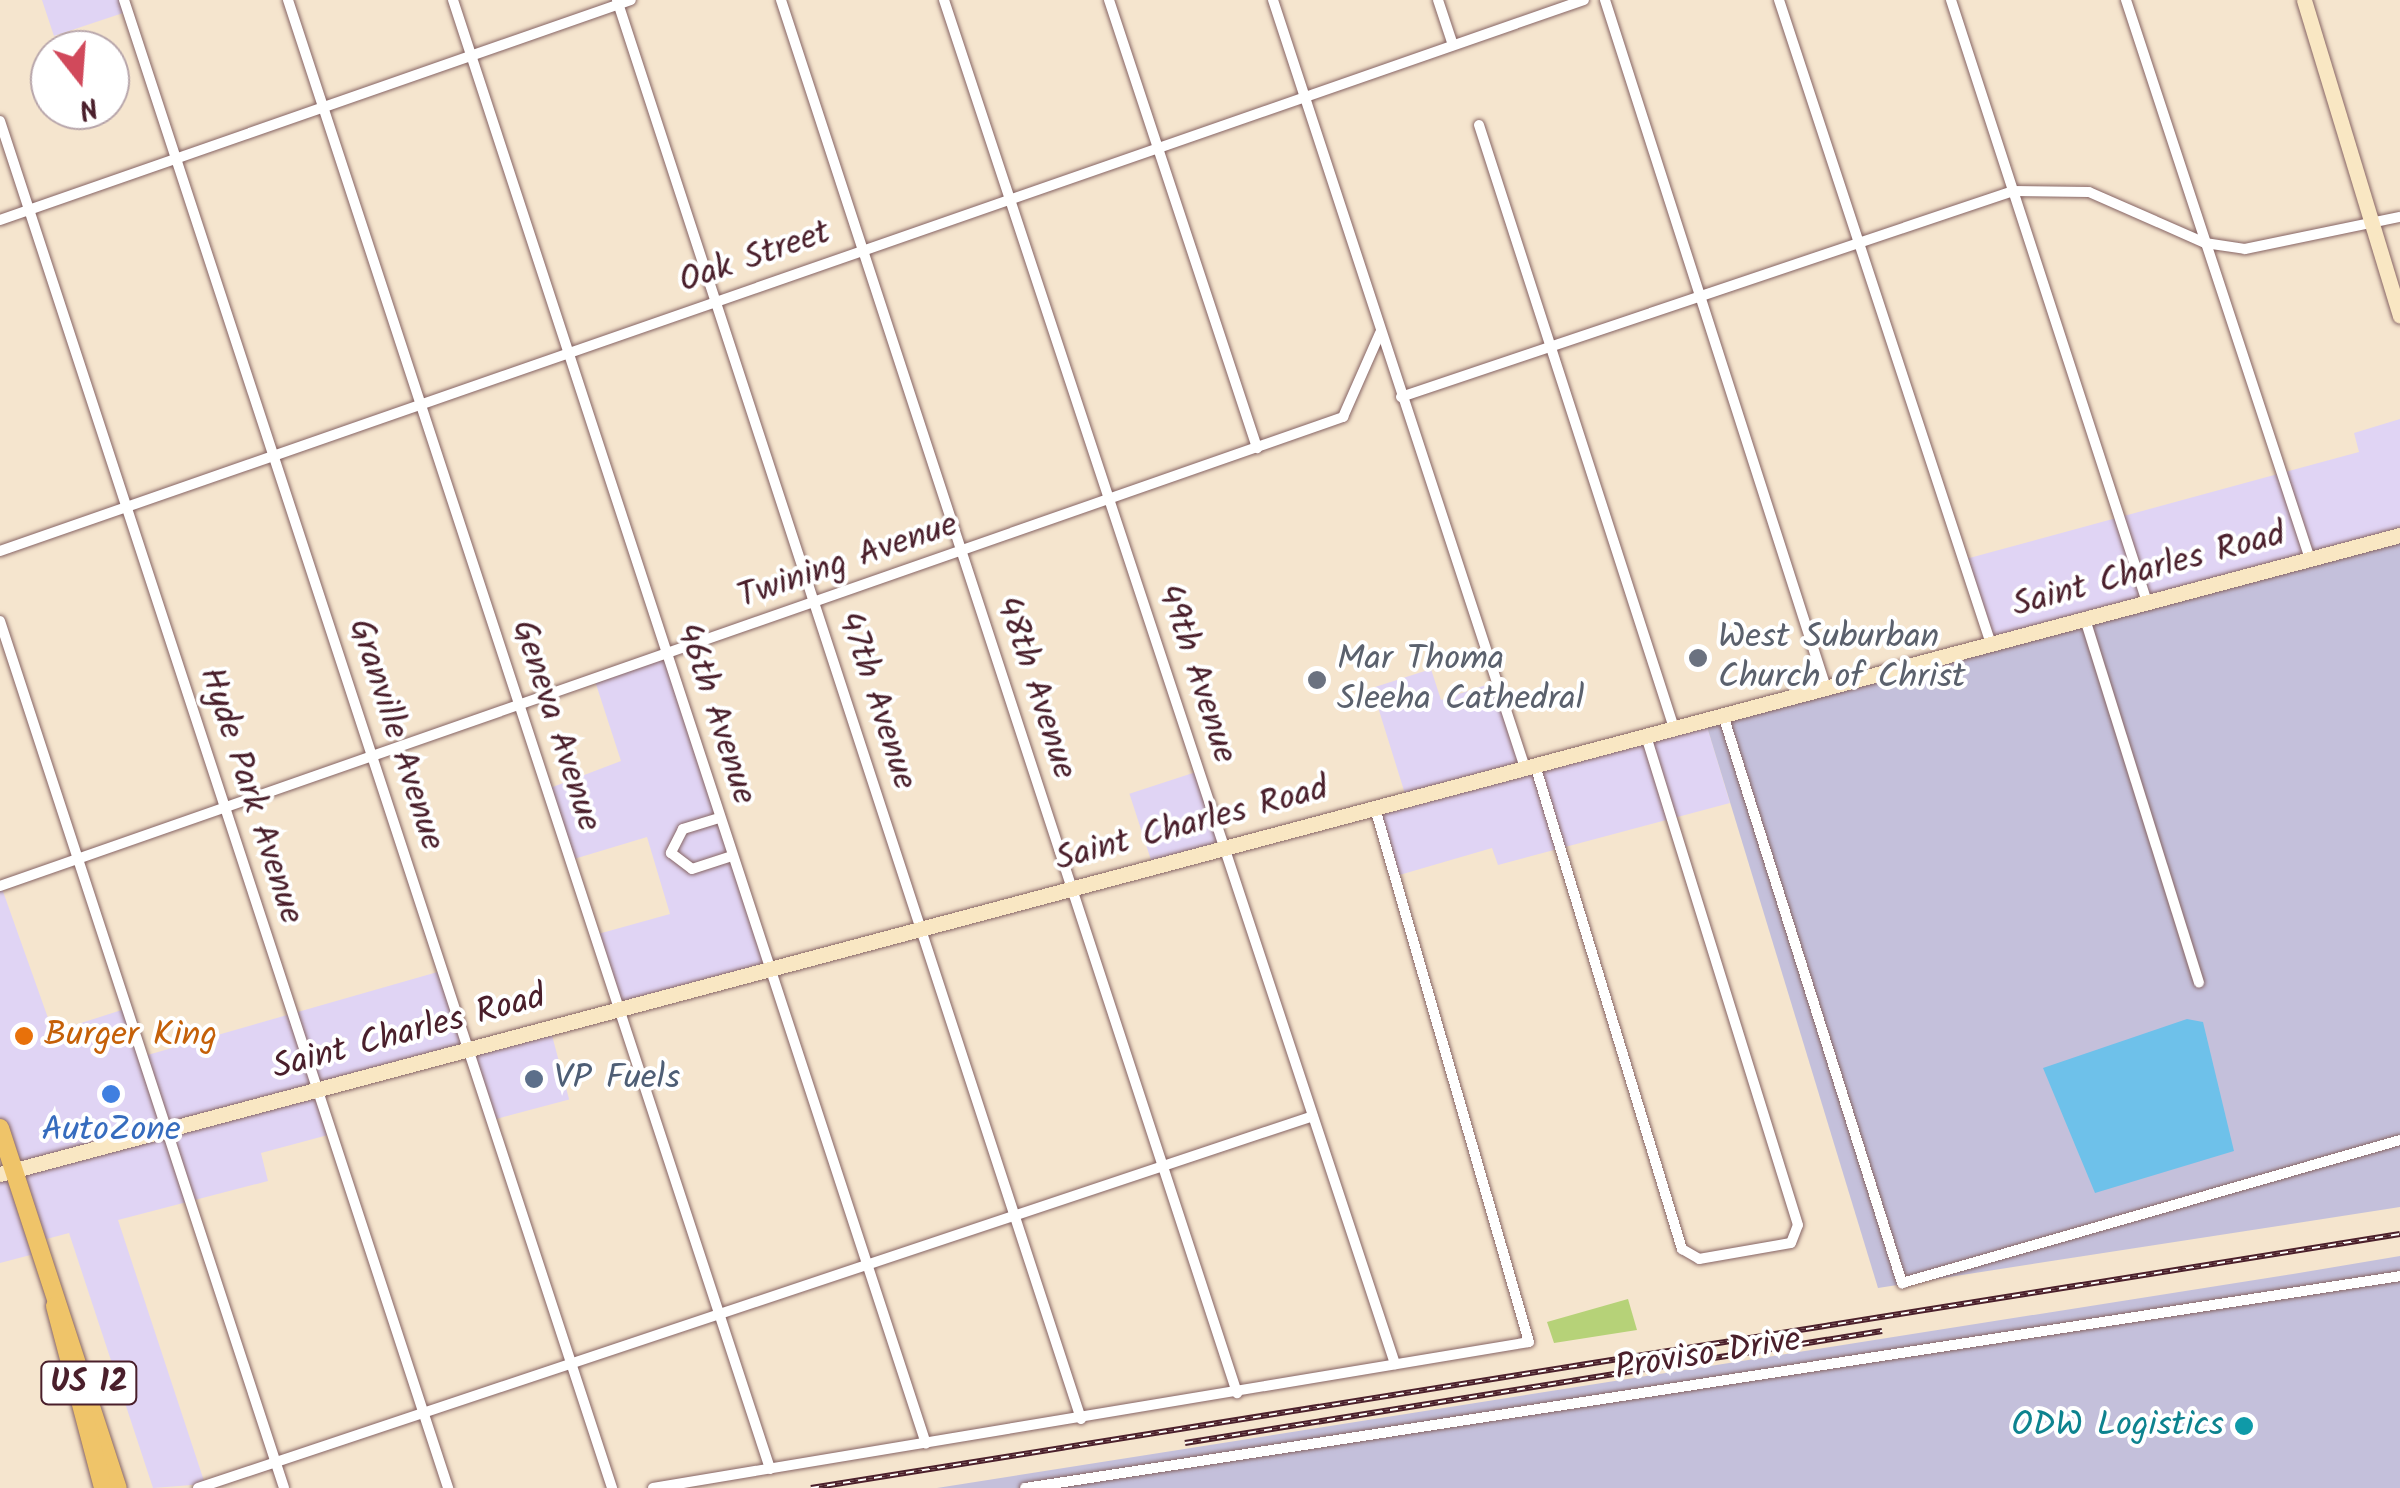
<!DOCTYPE html>
<style>
body{margin:0}
#map{position:relative;width:2400px;height:1488px;overflow:hidden;background:#f5e5ce;font-family:Kalam,sans-serif}
div>[style]{position:absolute}
.built>*{inset:0;background:#e0d4f4;transform-origin:0 0}
.industrial>*{inset:0;background:#c4c0db}
.green>*{inset:0;background:#b6d278}
.water>*{inset:0;background:#6ec1ea}
.roads{filter:drop-shadow(0 0 2px #866464) drop-shadow(0 0 2px #866464)}
.street>*{height:10px;margin:-5px;padding:0 5px;transform-origin:5px;border-radius:5px;background:#fff}
.secondary>*{height:15px;margin:-7.5px;padding:0 7.5px;transform-origin:7.5px;border-radius:7.5px;background:#f9e7c3}
.primary>*{height:18px;margin:-9px;padding:0 9px;transform-origin:9px;border-radius:9px;background:#efc469}
.rail>*{height:6px;margin-top:-3px;transform-origin:0;background:repeating-linear-gradient(90deg,#fff 0 8px,#4a1f2b 0 16px);box-sizing:border-box;border-block:2px solid #4a1f2b}
.dots>*{width:28px;height:28px;translate:-50% -50%;box-sizing:border-box;border:5px solid #fff;border-radius:50%}
span{translate:-50% -50%;white-space:nowrap;text-align:center;line-height:1.15;-webkit-text-stroke:8px #fff;paint-order:stroke}
.shield-label span{padding:2px 8px;background:#fff;border:2px solid;border-radius:8px;-webkit-text-stroke-width:0}
.shield-label{font-size:32px;color:#4a1f2b;font-weight:700}
.street-label{font-size:35px;color:#4a1f2b}
.worship-label{font-size:35px;color:#5b616d}
.left{translate:0 -50%;text-align:left}
.food-label{font-size:35px;color:#c56008}
.service-label{font-size:35px;color:#4e5e75}
.shop-label{font-size:35px;color:#366cbe}
.culture-label{font-size:35px;color:#0d838f}
.right{translate:-100% -50%;text-align:right}
.north{position:absolute;left:30px;top:30px;width:100px;height:100px;box-sizing:border-box;background:#fff;border:2px solid #b7a5aa;border-radius:50%;rotate:163deg;font-size:28px;font-weight:700;line-height:40px;text-align:center;color:#4a1f2b}
.north::after{content:'';display:block;margin:auto;width:35px;height:45px;background:#d1495b;clip-path:polygon(50% 0,100% 100%,50% 72%,0 100%)}
</style>
<div id="map">
<div class="built">
<i style="clip-path:polygon(42px 0,125px 0,129px 11px,54px 36px)"></i>
<i style="clip-path:polygon(2400px 419px,2400px 532px,1988px 642px,1962px 560px,2359px 452px,2354px 433px)"></i>
<i style="clip-path:polygon(664px 657px,766px 967px,621px 1005px,598px 934px,670px 914px,647px 837px,574px 859px,550px 788px,621px 761px,595px 681px)"></i>
<i style="clip-path:polygon(1431px 669px,1441px 700px,1492px 683px,1520px 766px,1406px 797px,1372px 688px)"></i>
<i style="clip-path:polygon(1706px 723px,1730px 803px,1498px 865px,1492px 848px,1396px 876px,1375px 810px)"></i>
<i style="left:1196px;top:772px;width:78px;height:70px;rotate:72deg"></i>
<i style="clip-path:polygon(0 883px,53px 1032px,128px 1008px,144px 1056px,441px 971px,466px 1047px,15px 1168px,0 1121px)"></i>
<i style="left:550px;top:1028px;width:74px;height:86px;rotate:75deg"></i>
<i style="clip-path:polygon(313px 1092px,328px 1135px,261px 1153px,268px 1181px,118px 1220px,205px 1484px,153px 1488px,69px 1233px,39px 1241px,17px 1172px)"></i>
<i style="clip-path:polygon(11px 1174px,38px 1253px,0 1263px,0 1177px)"></i>
</div>
<div class="industrial">
<i style="clip-path:polygon(2400px 539px,2400px 1207px,1878px 1288px,1705px 720px)"></i>
<i style="clip-path:polygon(2400px 1256px,2400px 1488px,937px 1488px,2293px 1274px)"></i>
</div>
<div class="green">
<i style="clip-path:polygon(1628px 1299px,1637px 1330px,1554px 1343px,1547px 1322px)"></i>
</div>
<div class="water">
<i style="clip-path:polygon(2187px 1019px,2203px 1022px,2234px 1151px,2095px 1193px,2043px 1068px)"></i>
</div>
<div class="roads">
<div class="street">
<i style="left:124px;top:0;width:1566px;rotate:71.84deg"></i>
<i style="left:288px;top:0;width:1546px;rotate:71.83deg"></i>
<i style="left:453px;top:0;width:1519px;rotate:71.86deg"></i>
<i style="left:617px;top:0;width:1493px;rotate:71.89deg"></i>
<i style="left:781px;top:0;width:1466px;rotate:71.87deg"></i>
<i style="left:944px;top:0;width:1437px;rotate:71.7deg"></i>
<i style="left:1109px;top:0;width:472px;rotate:71.7deg"></i>
<i style="left:1273px;top:0;width:808px;rotate:71.83deg"></i>
<i style="left:1438px;top:0;width:47px;rotate:71.6deg"></i>
<i style="left:1605px;top:0;width:723px;rotate:72.19deg"></i>
<i style="left:1779px;top:0;width:678px;rotate:71.78deg"></i>
<i style="left:1951px;top:0;width:633px;rotate:71.97deg"></i>
<i style="left:2126px;top:0;width:589px;rotate:71.78deg"></i>
<i style="left:0;top:121px;width:1439px;rotate:71.85deg"></i>
<i style="left:1479px;top:125px;width:634px;rotate:72.08deg"></i>
<i style="left:0;top:220px;width:668px;rotate:-19.22deg"></i>
<i style="left:1401px;top:397px;width:646px;rotate:-18.6deg"></i>
<i style="left:2013px;top:191px;width:76px;rotate:0.8deg"></i>
<i style="left:2089px;top:192px;width:127px;rotate:23.7deg"></i>
<i style="left:2205px;top:243px;width:40px;rotate:8.5deg"></i>
<i style="left:2245px;top:249px;width:158px;rotate:-11.7deg"></i>
<i style="left:0;top:551px;width:1677px;rotate:-19.18deg"></i>
<i style="left:2085px;top:619px;width:381px;rotate:72.6deg"></i>
<i style="left:0;top:621px;width:912px;rotate:71.86deg"></i>
<i style="left:1723px;top:715px;width:596px;rotate:72.51deg"></i>
<i style="left:1902px;top:1283px;width:518px;rotate:-16.02deg"></i>
<i style="left:1535px;top:765px;width:506px;rotate:73.11deg"></i>
<i style="left:1682px;top:1249px;width:20px;rotate:30deg"></i>
<i style="left:1699px;top:1259px;width:93px;rotate:-9.9deg"></i>
<i style="left:1791px;top:1243px;width:19px;rotate:-69deg"></i>
<i style="left:1798px;top:1225px;width:512px;rotate:-107.27deg"></i>
<i style="left:719px;top:818px;width:38px;rotate:163deg"></i>
<i style="left:683px;top:829px;width:27px;rotate:117deg"></i>
<i style="left:671px;top:853px;width:26px;rotate:37deg"></i>
<i style="left:692px;top:869px;width:42px;rotate:-18deg"></i>
<i style="left:0;top:886px;width:1423px;rotate:-19.25deg"></i>
<i style="left:1343px;top:417px;width:92px;rotate:-66.2deg"></i>
<i style="left:198px;top:1488px;width:1175px;rotate:-18.45deg"></i>
<i style="left:653px;top:1488px;width:888px;rotate:-9.46deg"></i>
<i style="left:1529px;top:1342px;width:556px;rotate:-106.09deg"></i>
<i style="left:1025px;top:1488px;width:1391px;rotate:-8.76deg"></i>
</div>
<div class="secondary">
<i style="left:2304px;top:0;width:330px;rotate:73.1deg"></i>
<i style="left:0;top:1174px;width:2484px;rotate:-14.91deg"></i>
</div>
<div class="primary">
<i style="left:0;top:1128px;width:379px;rotate:71.9deg"></i>
<i style="left:55px;top:1306px;width:188px;rotate:75.2deg"></i>
</div>
</div>
<div class="rail">
<i style="left:1185px;top:1443px;width:706px;rotate:-9.13deg"></i>
<i style="left:811px;top:1488px;width:1609px;rotate:-9.08deg"></i>
</div>
<div class="dots">
<i style="left:1698px;top:658px;background:#6b7280"></i>
<i style="left:1317px;top:680px;background:#6b7280"></i>
<i style="left:24px;top:1036px;background:#e8710a"></i>
<i style="left:534px;top:1079px;background:#5c6f8a"></i>
<i style="left:111px;top:1094px;background:#3f7fe0"></i>
<i style="left:2244px;top:1426px;background:#0f9aa8"></i>
</div>
<div class="shield-label">
<span style="left:89px;top:1383px">US 12</span>
</div>
<div class="street-label">
<span style="left:755px;top:258px;rotate:-19deg">Oak Street</span>
<span style="left:848px;top:562px;rotate:-19deg">Twining Avenue</span>
<span style="left:2149px;top:571px;rotate:-15deg">Saint Charles Road</span>
<span style="left:1196px;top:674px;rotate:72deg">49th Avenue</span>
<span style="left:1035px;top:688px;rotate:72deg">48th Avenue</span>
<span style="left:876px;top:701px;rotate:72deg">47th Avenue</span>
<span style="left:715px;top:714px;rotate:72deg">46th Avenue</span>
<span style="left:555px;top:726px;rotate:72deg">Geneva Avenue</span>
<span style="left:395px;top:735px;rotate:72deg">Granville Avenue</span>
<span style="left:250px;top:796px;rotate:72deg">Hyde Park Avenue</span>
<span style="left:1192px;top:825px;rotate:-15deg">Saint Charles Road</span>
<span style="left:409px;top:1033px;rotate:-15deg">Saint Charles Road</span>
<span style="left:1708px;top:1355px;rotate:-9deg">Proviso Drive</span>
</div>
<div class="worship-label">
<span class="left" style="left:1718px;top:658px">West Suburban<br>Church of Christ</span>
<span class="left" style="left:1337px;top:680px">Mar Thoma<br>Sleeha Cathedral</span>
</div>
<div class="food-label">
<span class="left" style="left:44px;top:1036px">Burger King</span>
</div>
<div class="service-label">
<span class="left" style="left:554px;top:1079px">VP Fuels</span>
</div>
<div class="shop-label">
<span style="left:111px;top:1131px">AutoZone</span>
</div>
<div class="culture-label">
<span class="right" style="left:2224px;top:1426px">ODW Logistics</span>
</div>
<div class="north">N</div>
</div>
